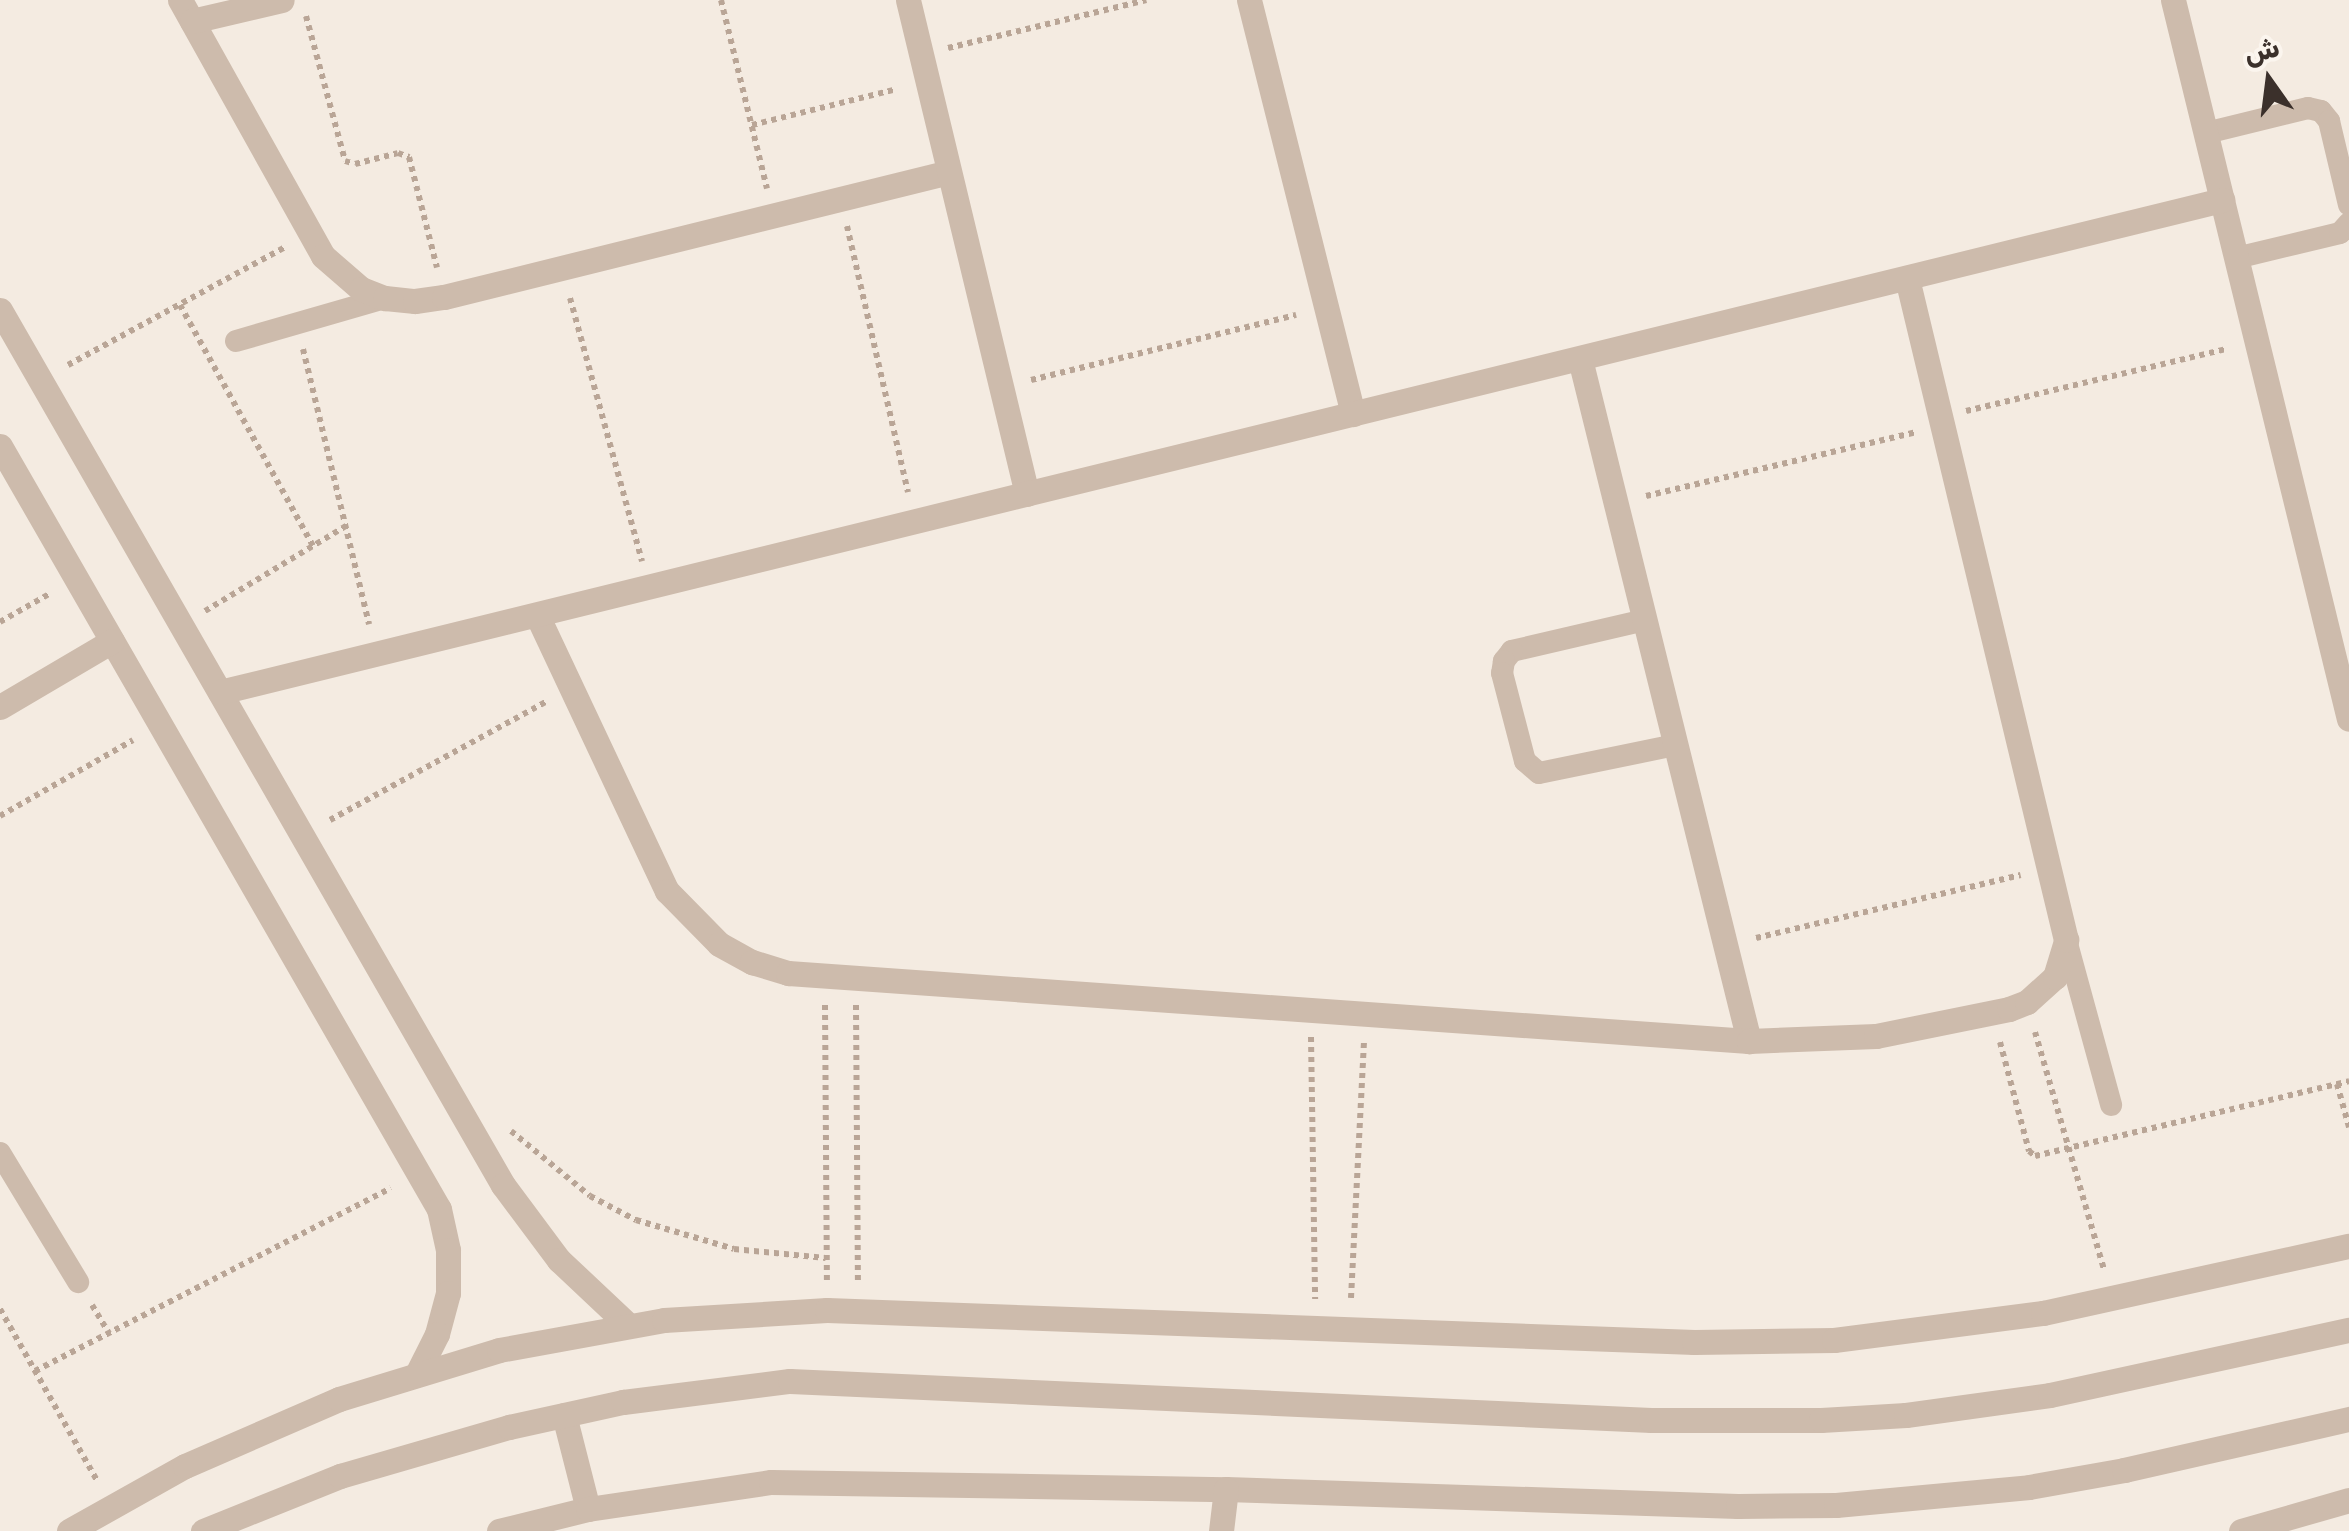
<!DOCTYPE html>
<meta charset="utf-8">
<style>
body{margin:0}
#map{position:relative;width:2349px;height:1531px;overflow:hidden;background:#f4ebe1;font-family:Rubik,"Noto Sans Arabic",sans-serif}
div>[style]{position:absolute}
.path>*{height:6px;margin-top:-3px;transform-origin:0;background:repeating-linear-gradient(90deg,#b9a596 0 5px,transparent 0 10px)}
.service>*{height:22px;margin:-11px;padding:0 11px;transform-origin:11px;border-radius:11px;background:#cdbbac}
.minor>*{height:25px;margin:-12.5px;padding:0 12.5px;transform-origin:12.5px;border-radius:12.5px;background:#cdbbac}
.tertiary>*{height:25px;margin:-12.5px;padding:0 12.5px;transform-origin:12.5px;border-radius:12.5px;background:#cdbbac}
span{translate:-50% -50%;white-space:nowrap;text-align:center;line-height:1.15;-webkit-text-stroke:8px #fbf5ee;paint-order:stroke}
.north{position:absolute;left:2219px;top:30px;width:100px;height:100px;-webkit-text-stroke:8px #fbf5ee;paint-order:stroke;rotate:346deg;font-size:28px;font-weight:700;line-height:40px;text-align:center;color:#3b302b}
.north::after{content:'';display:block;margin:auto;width:35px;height:45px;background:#3b302b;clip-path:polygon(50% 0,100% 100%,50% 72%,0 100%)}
</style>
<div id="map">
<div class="path">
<i style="left:721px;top:0;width:194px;rotate:76.3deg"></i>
<i style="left:306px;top:16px;width:150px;rotate:74.9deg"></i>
<i style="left:345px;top:161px;width:10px;rotate:17deg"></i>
<i style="left:355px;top:164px;width:44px;rotate:-14.3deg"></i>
<i style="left:398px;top:153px;width:12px;rotate:20deg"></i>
<i style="left:409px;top:157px;width:114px;rotate:75.8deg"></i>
<i style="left:948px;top:48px;width:204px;rotate:-13.6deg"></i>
<i style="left:752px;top:125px;width:149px;rotate:-13.9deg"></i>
<i style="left:847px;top:226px;width:273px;rotate:77.1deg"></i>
<i style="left:570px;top:298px;width:273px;rotate:74.7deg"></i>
<i style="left:180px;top:305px;width:275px;rotate:61.1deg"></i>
<i style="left:303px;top:349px;width:283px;rotate:76.5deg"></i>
<i style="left:68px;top:365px;width:247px;rotate:-28.5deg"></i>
<i style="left:1031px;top:380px;width:273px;rotate:-13.8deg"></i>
<i style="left:1966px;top:411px;width:268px;rotate:-13.4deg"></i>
<i style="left:1646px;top:496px;width:277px;rotate:-13.3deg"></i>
<i style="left:205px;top:611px;width:165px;rotate:-31.1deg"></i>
<i style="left:0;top:622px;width:56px;rotate:-29.7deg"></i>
<i style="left:0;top:816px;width:153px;rotate:-29.7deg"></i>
<i style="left:330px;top:820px;width:247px;rotate:-28.7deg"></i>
<i style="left:1756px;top:938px;width:272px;rotate:-13.4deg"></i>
<i style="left:825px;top:1005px;width:278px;rotate:89.6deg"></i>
<i style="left:856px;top:1005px;width:277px;rotate:89.6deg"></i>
<i style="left:2035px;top:1032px;width:248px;rotate:73.8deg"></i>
<i style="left:1311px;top:1037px;width:262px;rotate:89.1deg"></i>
<i style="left:2000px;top:1042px;width:113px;rotate:75.1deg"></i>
<i style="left:2029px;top:1151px;width:8px;rotate:40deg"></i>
<i style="left:2035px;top:1156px;width:323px;rotate:-13.4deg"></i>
<i style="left:2337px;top:1084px;width:45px;rotate:74.4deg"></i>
<i style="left:511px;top:1131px;width:102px;rotate:39.4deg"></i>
<i style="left:590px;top:1196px;width:52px;rotate:27.6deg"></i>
<i style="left:636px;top:1220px;width:102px;rotate:16.5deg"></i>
<i style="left:734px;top:1249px;width:92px;rotate:5.6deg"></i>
<i style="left:1351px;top:1298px;width:257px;rotate:-87.1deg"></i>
<i style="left:92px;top:1305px;width:33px;rotate:59deg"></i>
<i style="left:0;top:1309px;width:199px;rotate:60.5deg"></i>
<i style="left:35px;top:1371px;width:400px;rotate:-27.2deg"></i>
</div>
<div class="service">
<i style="left:2206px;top:133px;width:105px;rotate:-13.8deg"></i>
<i style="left:2308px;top:108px;width:13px;rotate:13deg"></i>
<i style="left:2321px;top:111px;width:13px;rotate:51deg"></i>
<i style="left:2329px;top:121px;width:86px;rotate:76.6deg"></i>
<i style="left:2236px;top:258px;width:107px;rotate:-13.5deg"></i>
<i style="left:2340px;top:233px;width:13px;rotate:-48deg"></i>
<i style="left:236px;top:341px;width:155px;rotate:-16.1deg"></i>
<i style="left:1645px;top:620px;width:137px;rotate:166.9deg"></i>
<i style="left:1512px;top:651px;width:13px;rotate:129deg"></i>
<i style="left:1504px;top:661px;width:12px;rotate:99deg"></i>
<i style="left:1502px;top:673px;width:91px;rotate:75.4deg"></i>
<i style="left:1525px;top:761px;width:18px;rotate:41deg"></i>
<i style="left:1539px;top:773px;width:139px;rotate:-11.6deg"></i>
<i style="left:2066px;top:940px;width:171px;rotate:74.7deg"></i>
<i style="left:0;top:1153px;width:151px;rotate:58.8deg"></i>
</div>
<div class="minor">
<i style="left:180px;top:0;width:293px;rotate:60.8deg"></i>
<i style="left:323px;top:256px;width:50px;rotate:41deg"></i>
<i style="left:361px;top:289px;width:26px;rotate:21deg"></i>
<i style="left:385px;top:298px;width:30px;rotate:6deg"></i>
<i style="left:415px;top:301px;width:29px;rotate:-8deg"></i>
<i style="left:444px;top:297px;width:520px;rotate:-13.9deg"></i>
<i style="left:908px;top:0;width:508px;rotate:76.46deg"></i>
<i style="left:1249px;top:0;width:427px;rotate:75.9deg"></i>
<i style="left:2173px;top:0;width:740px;rotate:76.25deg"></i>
<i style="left:192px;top:21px;width:92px;rotate:-13.1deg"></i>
<i style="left:0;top:310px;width:1009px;rotate:60.11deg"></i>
<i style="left:503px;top:1185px;width:94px;rotate:53.3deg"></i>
<i style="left:559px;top:1260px;width:95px;rotate:43.3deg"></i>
<i style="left:1580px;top:359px;width:703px;rotate:76.08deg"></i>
<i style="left:0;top:446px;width:880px;rotate:60.09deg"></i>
<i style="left:439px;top:1209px;width:42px;rotate:77.6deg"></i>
<i style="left:448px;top:1250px;width:43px;rotate:90deg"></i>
<i style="left:448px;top:1293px;width:42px;rotate:105deg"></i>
<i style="left:437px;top:1334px;width:42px;rotate:116.6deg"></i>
<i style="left:537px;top:615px;width:305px;rotate:64.8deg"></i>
<i style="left:667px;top:891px;width:74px;rotate:45.5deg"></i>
<i style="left:719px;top:944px;width:38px;rotate:29deg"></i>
<i style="left:752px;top:962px;width:38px;rotate:17deg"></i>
<i style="left:788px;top:973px;width:963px;rotate:4.05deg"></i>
<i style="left:1749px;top:1041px;width:127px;rotate:-2.3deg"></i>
<i style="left:1876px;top:1036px;width:136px;rotate:-11.5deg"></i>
<i style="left:2009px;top:1009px;width:19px;rotate:-21deg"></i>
<i style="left:2027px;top:1002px;width:38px;rotate:-42deg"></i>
<i style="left:2055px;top:977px;width:39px;rotate:-73deg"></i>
<i style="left:2066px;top:940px;width:681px;rotate:-103.51deg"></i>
<i style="left:220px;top:692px;width:2062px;rotate:-13.81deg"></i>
<i style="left:0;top:707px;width:130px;rotate:-30.5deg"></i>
<i style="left:69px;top:1531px;width:133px;rotate:-29.3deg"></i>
<i style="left:185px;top:1466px;width:168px;rotate:-23.5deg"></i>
<i style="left:339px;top:1399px;width:167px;rotate:-17deg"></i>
<i style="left:499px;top:1350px;width:168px;rotate:-10.3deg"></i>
<i style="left:664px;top:1320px;width:163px;rotate:-3.5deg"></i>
<i style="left:827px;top:1310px;width:868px;rotate:2.11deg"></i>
<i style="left:1694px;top:1342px;width:140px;rotate:-0.8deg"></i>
<i style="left:1834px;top:1340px;width:211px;rotate:-7.4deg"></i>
<i style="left:2043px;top:1313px;width:313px;rotate:-12.4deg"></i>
<i style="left:2241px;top:1531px;width:112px;rotate:-16deg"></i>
</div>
<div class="tertiary">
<i style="left:564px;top:1415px;width:97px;rotate:75.7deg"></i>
<i style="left:203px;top:1531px;width:148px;rotate:-21.9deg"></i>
<i style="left:340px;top:1476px;width:176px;rotate:-16.2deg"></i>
<i style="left:509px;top:1427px;width:117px;rotate:-12.4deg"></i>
<i style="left:623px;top:1402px;width:168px;rotate:-7.2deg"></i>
<i style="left:790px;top:1381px;width:862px;rotate:2.59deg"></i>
<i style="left:1651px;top:1420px;width:170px"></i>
<i style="left:1821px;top:1420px;width:85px;rotate:-3.4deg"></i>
<i style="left:1906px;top:1415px;width:145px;rotate:-7.9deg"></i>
<i style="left:2050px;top:1395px;width:306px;rotate:-12.3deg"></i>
<i style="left:499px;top:1531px;width:92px;rotate:-13.9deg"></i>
<i style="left:588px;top:1509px;width:185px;rotate:-8.4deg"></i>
<i style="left:771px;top:1482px;width:455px;rotate:0.9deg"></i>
<i style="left:1226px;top:1489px;width:512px;rotate:1.9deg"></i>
<i style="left:1738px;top:1506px;width:98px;rotate:-0.6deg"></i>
<i style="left:1836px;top:1505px;width:194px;rotate:-5.3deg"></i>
<i style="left:2029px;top:1487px;width:97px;rotate:-10.1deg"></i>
<i style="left:2124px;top:1470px;width:231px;rotate:-12.8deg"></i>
<i style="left:1221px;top:1531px;width:42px;rotate:-83.2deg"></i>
</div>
<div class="north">ش</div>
</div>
